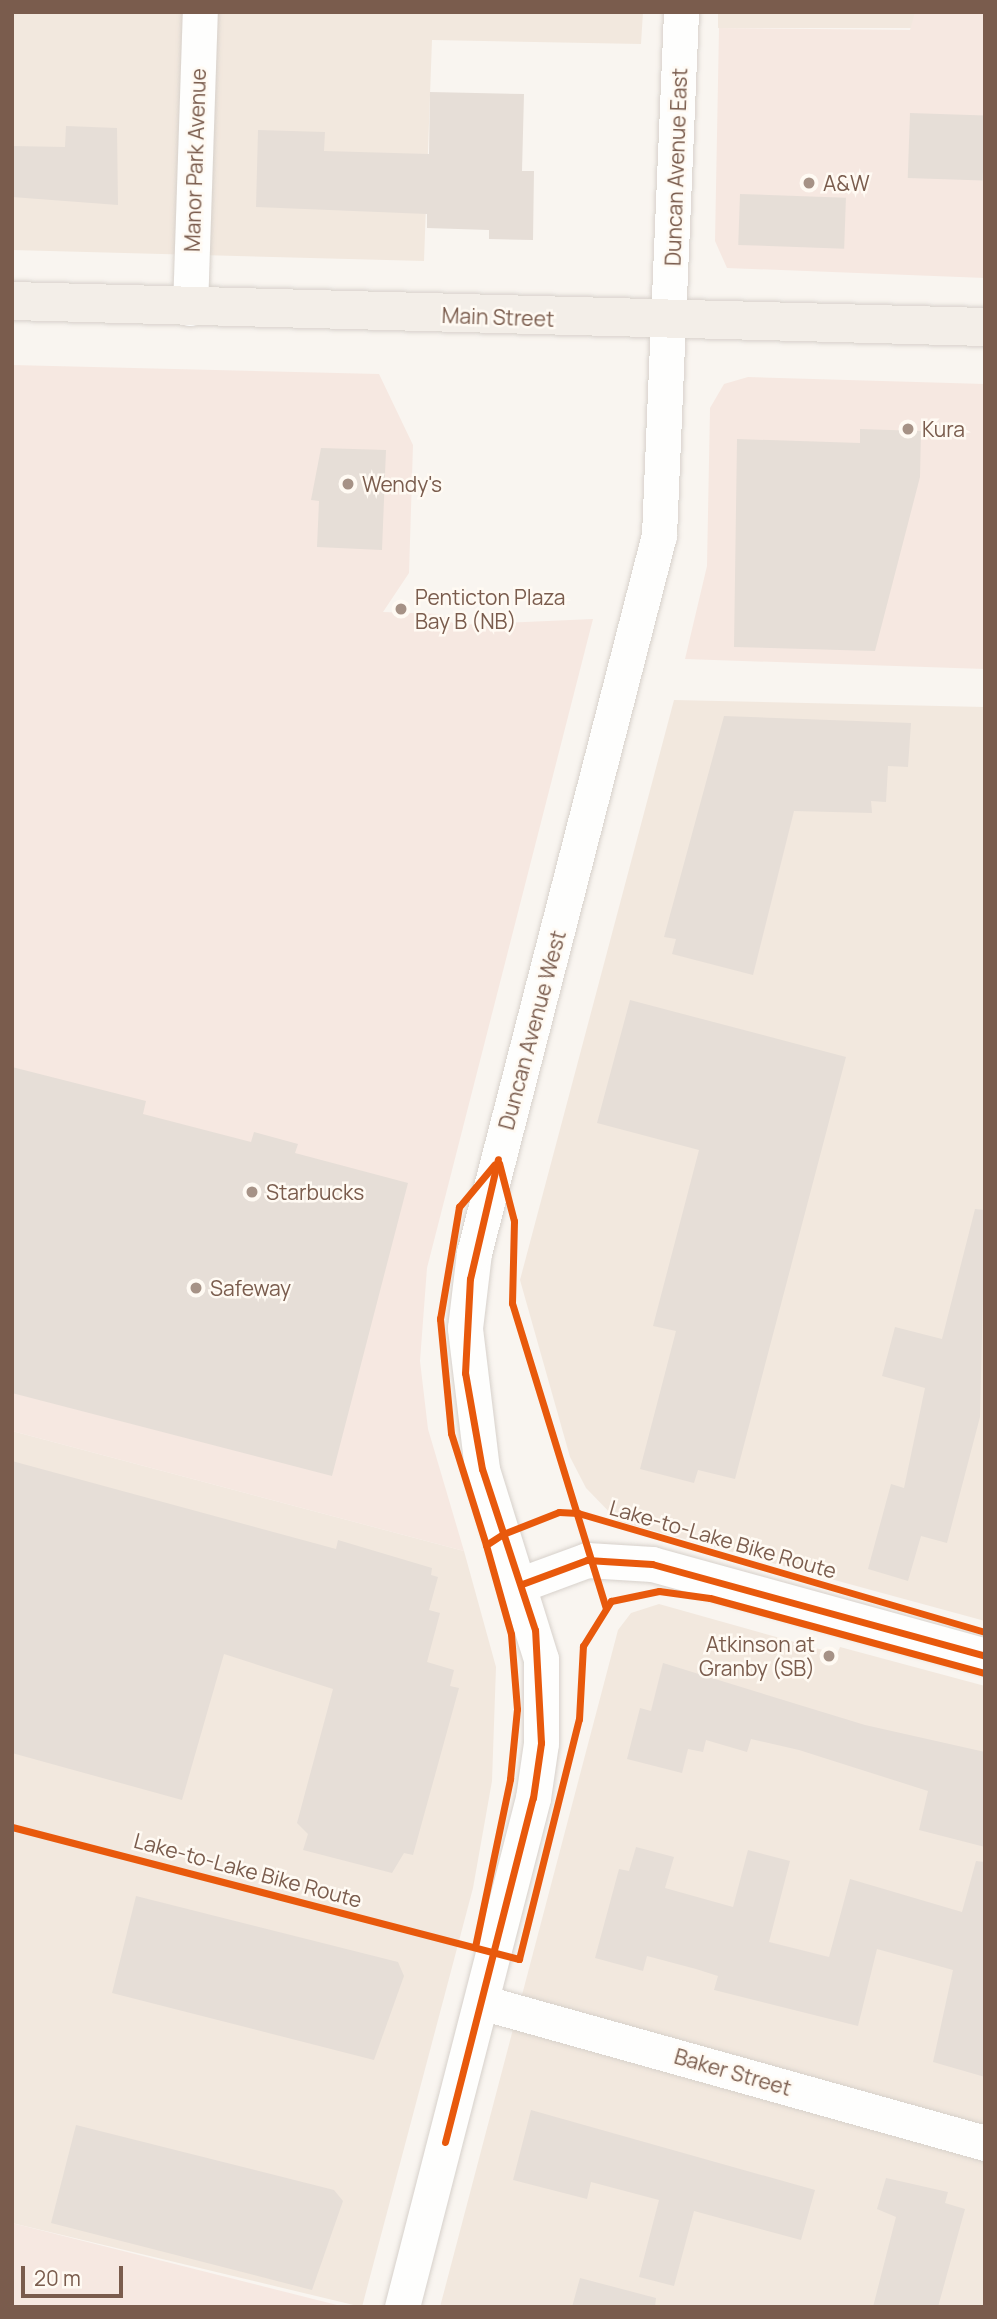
<!DOCTYPE html>
<style>
body{margin:0}
#map{position:relative;width:997px;height:2319px;overflow:hidden;background:#f9f5f0;font-family:Manrope,sans-serif}
div>[style]{position:absolute}
.residential>*{inset:0;background:#f2e8de;transform-origin:0 0}
.commercial>*{inset:0;background:#f6e8e1}
.building>*{inset:0;background:#e6ded7;transform-origin:0 0}
.roads{filter:drop-shadow(0 0 2px #d7d1cb) drop-shadow(0 0 2px #d7d1cb)}
.minor>*{height:35px;margin:-17.5px;padding:0 17.5px;transform-origin:17.5px;border-radius:17.5px;background:#fefefd}
.major>*{height:38px;margin:-19px;padding:0 19px;transform-origin:19px;border-radius:19px;background:#f3eee8}
.cycleway>*{height:7px;margin:-3.5px;padding:0 3.5px;transform-origin:3.5px;border-radius:3.5px;background:#e8590c}
.dots>*{width:19px;height:19px;translate:-50% -50%;box-sizing:border-box;border:4px solid #fffaf3;border-radius:50%}
span{translate:-50% -50%;white-space:nowrap;text-align:center;line-height:1.15;-webkit-text-stroke:5px #fffaf3;paint-order:stroke}
.street-label{font-size:21px;color:#7a5c4d}
.poi-label{font-size:21px;color:#7a5c4d}
.left{translate:0 -50%;text-align:left}
.right{translate:-100% -50%;text-align:right}
.frame{position:absolute;inset:0;border:14px solid #7a5c4d;pointer-events:none}
.scale{position:absolute;left:21px;top:2266px;width:102px;height:32px;box-sizing:border-box;border:4px solid #7a5c4d;border-top:0;padding-left:9px;font-size:21px;line-height:24px;white-space:nowrap;color:#7a5c4d;-webkit-text-stroke:5px #fffaf3;paint-order:stroke}
</style>
<div id="map">
<div class="residential">
<i style="clip-path:polygon(12px 12px,643px 12px,641px 44px,432px 40px,424px 261px,12px 250px)"></i>
<i style="left:718px;top:12px;width:197px;height:16px"></i>
<i style="clip-path:polygon(674px 700px,985px 707px,985px 1621px,618px 1521px,586px 1488px,570px 1457px,520px 1280px)"></i>
<i style="clip-path:polygon(12px 1431px,464px 1551px,496px 1667px,492px 1781px,473px 1888px,362px 2307px,12px 2223px)"></i>
<i style="clip-path:polygon(659px 1604px,837px 1654px,840px 1647px,985px 1686px,985px 2307px,440px 2307px,618px 1630px,631px 1613px)"></i>
</div>
<div class="commercial">
<i style="clip-path:polygon(915px 12px,985px 12px,985px 278px,727px 268px,715px 241px,719px 28px,910px 30px)"></i>
<i style="clip-path:polygon(12px 365px,379px 374px,413px 445px,409px 573px,383px 612px,439px 614px,456px 625px,593px 619px,427px 1268px,420px 1361px,428px 1429px,464px 1551px,12px 1431px)"></i>
<i style="clip-path:polygon(748px 377px,985px 384px,985px 669px,685px 659px,707px 566px,710px 408px,724px 384px)"></i>
<i style="clip-path:polygon(12px 2223px,345px 2307px,12px 2307px)"></i>
</div>
<div class="building">
<i style="clip-path:polygon(430px 92px,524px 94px,522px 171px,534px 171px,533px 240px,489px 239px,489px 230px,427px 228px,427px 214px,256px 207px,258px 130px,325px 132px,324px 151px,429px 154px)"></i>
<i style="left:910px;top:113px;width:75px;height:65px;rotate:2deg"></i>
<i style="clip-path:polygon(66px 126px,117px 128px,118px 205px,12px 197px,12px 146px,65px 147px)"></i>
<i style="left:740px;top:194px;width:106px;height:51px;rotate:2deg"></i>
<i style="clip-path:polygon(860px 429px,921px 431px,920px 477px,875px 651px,734px 647px,737px 439px,860px 443px)"></i>
<i style="clip-path:polygon(321px 448px,386px 450px,382px 550px,317px 547px,319px 501px,311px 500px)"></i>
<i style="clip-path:polygon(724px 716px,911px 723px,908px 767px,888px 766px,886px 802px,871px 801px,872px 813px,794px 811px,753px 975px,672px 954px,676px 939px,664px 937px)"></i>
<i style="clip-path:polygon(630px 1000px,846px 1057px,735px 1479px,698px 1470px,694px 1483px,640px 1469px,676px 1331px,653px 1326px,699px 1150px,597px 1123px)"></i>
<i style="clip-path:polygon(12px 1067px,146px 1101px,143px 1114px,251px 1142px,254px 1132px,298px 1144px,295px 1153px,408px 1183px,332px 1476px,12px 1393px)"></i>
<i style="clip-path:polygon(975px 1209px,985px 1210px,980px 1417px,947px 1543px,921px 1536px,908px 1581px,868px 1569px,891px 1484px,904px 1488px,925px 1388px,882px 1376px,895px 1327px,942px 1339px)"></i>
<i style="clip-path:polygon(12px 1461px,336px 1549px,338px 1540px,432px 1568px,431px 1575px,438px 1577px,429px 1610px,440px 1613px,427px 1662px,454px 1670px,450px 1686px,459px 1688px,413px 1855px,404px 1853px,392px 1873px,303px 1850px,308px 1834px,297px 1823px,333px 1689px,224px 1654px,182px 1800px,12px 1753px)"></i>
<i style="clip-path:polygon(663px 1663px,865px 1725px,985px 1752px,985px 1847px,919px 1830px,928px 1791px,799px 1750px,751px 1739px,747px 1752px,706px 1740px,703px 1752px,688px 1749px,682px 1773px,627px 1759px,640px 1708px,651px 1711px)"></i>
<i style="clip-path:polygon(636px 1847px,674px 1857px,665px 1888px,733px 1907px,748px 1850px,790px 1861px,769px 1942px,829px 1957px,850px 1879px,962px 1912px,976px 1861px,985px 1862px,985px 2077px,933px 2062px,953px 1970px,877px 1949px,858px 2026px,714px 1990px,718px 1976px,696px 1969px,647px 1956px,643px 1971px,595px 1958px,619px 1869px,629px 1871px)"></i>
<i style="clip-path:polygon(136px 1896px,398px 1962px,404px 1976px,374px 2060px,112px 1993px)"></i>
<i style="clip-path:polygon(531px 2110px,815px 2190px,801px 2240px,694px 2211px,674px 2286px,639px 2277px,659px 2200px,591px 2182px,587px 2199px,513px 2180px)"></i>
<i style="clip-path:polygon(76px 2125px,334px 2190px,343px 2201px,312px 2290px,51px 2223px)"></i>
<i style="clip-path:polygon(886px 2178px,948px 2192px,945px 2203px,965px 2209px,938px 2307px,873px 2307px,896px 2217px,877px 2209px)"></i>
<i style="clip-path:polygon(580px 2278px,656px 2298px,655px 2307px,572px 2307px)"></i>
</div>
<div class="roads">
<div class="minor">
<i style="left:190px;top:308px;width:296px;rotate:-88.1deg"></i>
<i style="left:522px;top:1584px;width:69px;rotate:-20.3deg"></i>
<i style="left:587px;top:1560px;width:65px;rotate:3.5deg"></i>
<i style="left:652px;top:1564px;width:345px;rotate:15.4deg"></i>
<i style="left:481px;top:2002px;width:523px;rotate:15.63deg"></i>
<i style="left:402px;top:2307px;width:526px;rotate:-75.57deg"></i>
<i style="left:533px;top:1798px;width:56px;rotate:-81.7deg"></i>
<i style="left:541px;top:1743px;width:84px;rotate:-90deg"></i>
<i style="left:541px;top:1659px;width:199px;rotate:-107.3deg"></i>
<i style="left:482px;top:1469px;width:142px;rotate:-96.9deg"></i>
<i style="left:465px;top:1328px;width:76px;rotate:-83.2deg"></i>
<i style="left:474px;top:1253px;width:741px;rotate:-75.55deg"></i>
<i style="left:659px;top:535px;width:523px;rotate:-87.59deg"></i>
</div>
<div class="major">
<i style="left:12px;top:301px;width:973px;rotate:1.53deg"></i>
</div>
</div>
<div class="cycleway">
<i style="left:499px;top:1163px;width:60px;rotate:75.5deg"></i>
<i style="left:514px;top:1221px;width:82px;rotate:91.4deg"></i>
<i style="left:512px;top:1303px;width:319px;rotate:72.9deg"></i>
<i style="left:486px;top:1545px;width:117px;rotate:-107.4deg"></i>
<i style="left:451px;top:1433px;width:115px;rotate:-95.5deg"></i>
<i style="left:440px;top:1319px;width:114px;rotate:-80.4deg"></i>
<i style="left:459px;top:1207px;width:55px;rotate:-50.2deg"></i>
<i style="left:522px;top:1584px;width:69px;rotate:-20.3deg"></i>
<i style="left:587px;top:1560px;width:65px;rotate:3.5deg"></i>
<i style="left:652px;top:1564px;width:345px;rotate:15.4deg"></i>
<i style="left:12px;top:1827px;width:524px;rotate:14.59deg"></i>
<i style="left:519px;top:1959px;width:247px;rotate:-76deg"></i>
<i style="left:579px;top:1719px;width:73px;rotate:-86.9deg"></i>
<i style="left:583px;top:1646px;width:53px;rotate:-58.1deg"></i>
<i style="left:611px;top:1601px;width:49px;rotate:-11.8deg"></i>
<i style="left:659px;top:1591px;width:51px;rotate:7.8deg"></i>
<i style="left:710px;top:1598px;width:285px;rotate:15.3deg"></i>
<i style="left:475px;top:1947px;width:172px;rotate:-78.2deg"></i>
<i style="left:510px;top:1779px;width:70px;rotate:-84.3deg"></i>
<i style="left:517px;top:1709px;width:75px;rotate:-94.6deg"></i>
<i style="left:511px;top:1634px;width:92px;rotate:-105.7deg"></i>
<i style="left:486px;top:1545px;width:20px;rotate:-33deg"></i>
<i style="left:503px;top:1534px;width:60px;rotate:-21.4deg"></i>
<i style="left:559px;top:1512px;width:19px;rotate:3deg"></i>
<i style="left:578px;top:1513px;width:424px;rotate:16.3deg"></i>
<i style="left:445px;top:2142px;width:355px;rotate:-75.7deg"></i>
<i style="left:533px;top:1798px;width:56px;rotate:-81.7deg"></i>
<i style="left:541px;top:1743px;width:113px;rotate:-93deg"></i>
<i style="left:535px;top:1630px;width:169px;rotate:-108.2deg"></i>
<i style="left:482px;top:1469px;width:97px;rotate:-100deg"></i>
<i style="left:465px;top:1373px;width:94px;rotate:-87deg"></i>
<i style="left:470px;top:1279px;width:123px;rotate:-76.9deg"></i>
</div>
<div class="dots">
<i style="left:809px;top:183px;background:#a69286"></i>
<i style="left:908px;top:429px;background:#a69286"></i>
<i style="left:348px;top:484px;background:#a69286"></i>
<i style="left:401px;top:609px;background:#a69286"></i>
<i style="left:252px;top:1192px;background:#a69286"></i>
<i style="left:196px;top:1288px;background:#a69286"></i>
<i style="left:829px;top:1656px;background:#a69286"></i>
</div>
<div class="street-label">
<span style="left:195px;top:160px;rotate:-88deg">Manor Park Avenue</span>
<span style="left:676px;top:167px;rotate:-88deg">Duncan Avenue East</span>
<span style="left:498px;top:317px;rotate:2deg">Main Street</span>
<span style="left:532px;top:1030px;rotate:-75deg">Duncan Avenue West</span>
<span style="left:723px;top:1539px;rotate:16deg">Lake-to-Lake Bike Route</span>
<span style="left:248px;top:1870px;rotate:15deg">Lake-to-Lake Bike Route</span>
<span style="left:733px;top:2072px;rotate:16deg">Baker Street</span>
</div>
<div class="poi-label">
<span class="left" style="left:823px;top:183px">A&amp;W</span>
<span class="left" style="left:922px;top:429px">Kura</span>
<span class="left" style="left:362px;top:484px">Wendy's</span>
<span class="left" style="left:415px;top:609px">Penticton Plaza<br>Bay B (NB)</span>
<span class="left" style="left:266px;top:1192px">Starbucks</span>
<span class="left" style="left:210px;top:1288px">Safeway</span>
<span class="right" style="left:815px;top:1656px">Atkinson at<br>Granby (SB)</span>
</div>
<div class="frame"></div>
<div class="scale">20 m</div>
</div>
